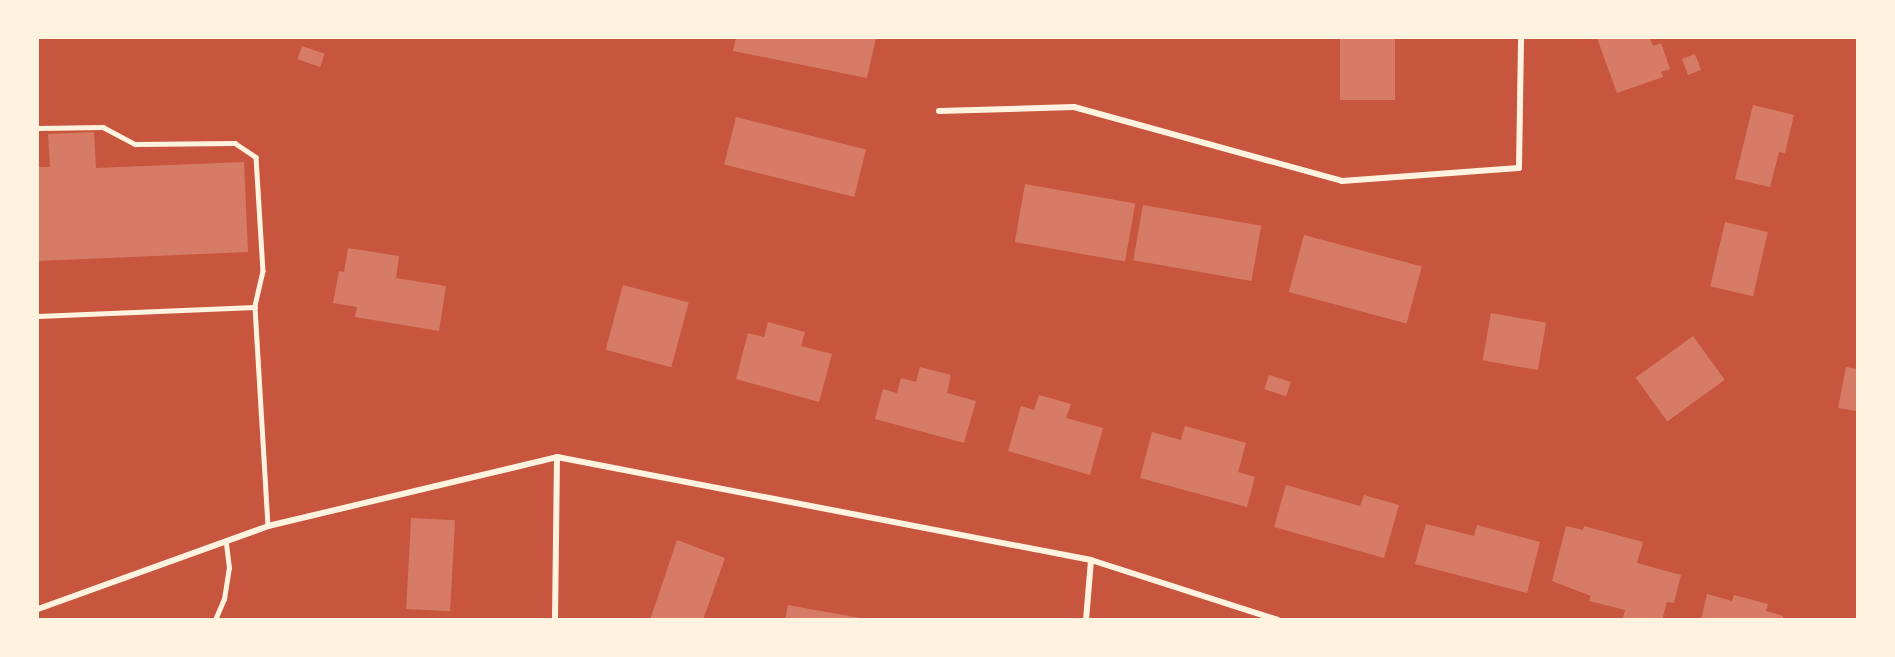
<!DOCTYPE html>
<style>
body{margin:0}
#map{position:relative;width:1895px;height:657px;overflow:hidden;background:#c8553d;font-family:"Alegreya Sans",sans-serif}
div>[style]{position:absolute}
.building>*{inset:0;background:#d67c66;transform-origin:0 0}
.service>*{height:4.5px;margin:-2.25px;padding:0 2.25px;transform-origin:2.25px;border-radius:2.25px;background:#fff3e0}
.minor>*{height:6px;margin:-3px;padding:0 3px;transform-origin:3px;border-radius:3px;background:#fff3e0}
span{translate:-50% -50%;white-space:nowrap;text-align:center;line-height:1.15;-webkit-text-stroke:6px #fff3e0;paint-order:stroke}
.frame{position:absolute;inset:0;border:39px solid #fff3e0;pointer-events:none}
</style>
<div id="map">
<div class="building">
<i style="clip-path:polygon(736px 38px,876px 38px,867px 78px,733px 51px)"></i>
<i style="left:1340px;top:38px;width:55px;height:62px"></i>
<i style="clip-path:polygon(1597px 38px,1650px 38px,1653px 46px,1661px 43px,1670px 69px,1661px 72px,1663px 77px,1617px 93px)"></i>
<i style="left:302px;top:46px;width:24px;height:14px;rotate:19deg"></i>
<i style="left:1695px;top:54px;width:17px;height:14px;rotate:69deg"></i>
<i style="clip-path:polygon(1753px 105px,1794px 115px,1785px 153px,1779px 152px,1770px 187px,1735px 179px)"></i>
<i style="left:736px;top:117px;width:134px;height:49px;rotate:14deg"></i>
<i style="clip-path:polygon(94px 132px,96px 168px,244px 162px,248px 252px,38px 261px,38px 167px,50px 167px,48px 134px)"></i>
<i style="left:1025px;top:184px;width:112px;height:59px;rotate:10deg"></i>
<i style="left:1143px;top:205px;width:120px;height:56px;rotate:10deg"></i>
<i style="left:1725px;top:222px;width:44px;height:66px;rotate:13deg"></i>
<i style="left:1304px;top:235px;width:122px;height:59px;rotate:15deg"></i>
<i style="clip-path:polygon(348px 248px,399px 256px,396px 278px,446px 286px,439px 331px,355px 317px,357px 307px,333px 303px,339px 271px,344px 272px)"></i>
<i style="left:623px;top:285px;width:68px;height:67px;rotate:15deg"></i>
<i style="left:1491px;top:313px;width:56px;height:48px;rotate:10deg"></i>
<i style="clip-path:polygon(768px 322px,805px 332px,801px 346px,832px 354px,819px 402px,736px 379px,748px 333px,764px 337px)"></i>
<i style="left:1693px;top:336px;width:54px;height:71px;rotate:54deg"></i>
<i style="clip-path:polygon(920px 367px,951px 375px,947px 393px,976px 401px,964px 443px,875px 419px,883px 389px,897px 393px,901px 378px,916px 382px)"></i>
<i style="clip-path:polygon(1846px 367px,1858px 369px,1857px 411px,1838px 408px)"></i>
<i style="left:1269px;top:375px;width:23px;height:15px;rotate:18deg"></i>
<i style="clip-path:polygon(1039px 395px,1071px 404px,1066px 418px,1103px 428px,1090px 475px,1008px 451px,1021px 406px,1034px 410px)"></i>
<i style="clip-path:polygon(1185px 426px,1246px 443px,1238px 472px,1255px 477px,1247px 507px,1140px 478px,1152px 432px,1181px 440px)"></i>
<i style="clip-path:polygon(1286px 485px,1360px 506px,1364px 495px,1399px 505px,1384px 558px,1274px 527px)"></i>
<i style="left:411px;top:518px;width:44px;height:91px;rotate:3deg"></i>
<i style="clip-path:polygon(1426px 524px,1474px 536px,1477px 525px,1540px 542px,1527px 593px,1415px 564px)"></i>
<i style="clip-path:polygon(1566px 526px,1583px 530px,1584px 526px,1643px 542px,1637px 563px,1681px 575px,1674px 603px,1667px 602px,1662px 620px,1623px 618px,1625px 610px,1589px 601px,1591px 596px,1552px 581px)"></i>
<i style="clip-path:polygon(677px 540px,725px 558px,703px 620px,650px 620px)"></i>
<i style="clip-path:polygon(1707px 594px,1732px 601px,1734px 595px,1768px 604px,1766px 611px,1783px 616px,1782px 620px,1701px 620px)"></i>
<i style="clip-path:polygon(788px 605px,860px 618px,860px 620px,785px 620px)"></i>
</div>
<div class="service">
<i style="left:38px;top:128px;width:65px;rotate:-0.9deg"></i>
<i style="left:103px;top:127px;width:36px;rotate:28deg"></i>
<i style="left:135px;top:144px;width:100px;rotate:-0.6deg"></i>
<i style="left:235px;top:143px;width:25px;rotate:34deg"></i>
<i style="left:256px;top:157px;width:114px;rotate:86.5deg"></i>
<i style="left:263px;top:271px;width:37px;rotate:103deg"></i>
<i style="left:38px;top:316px;width:217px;rotate:-2.4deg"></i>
<i style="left:255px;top:307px;width:219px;rotate:86.6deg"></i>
<i style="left:215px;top:620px;width:23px;rotate:-67deg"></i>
<i style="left:224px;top:599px;width:31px;rotate:-81deg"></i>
<i style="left:229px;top:568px;width:26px;rotate:-97deg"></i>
</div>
<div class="minor">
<i style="left:939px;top:111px;width:135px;rotate:-1.7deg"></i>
<i style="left:1074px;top:107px;width:278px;rotate:15.4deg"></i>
<i style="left:1342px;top:181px;width:177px;rotate:-4.2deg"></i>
<i style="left:1519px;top:168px;width:130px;rotate:-89.1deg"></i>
<i style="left:38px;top:609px;width:245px;rotate:-19.8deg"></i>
<i style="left:268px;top:526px;width:297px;rotate:-13.4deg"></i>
<i style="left:557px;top:457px;width:544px;rotate:10.92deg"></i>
<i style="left:1091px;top:560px;width:196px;rotate:17.8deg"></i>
<i style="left:555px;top:620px;width:163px;rotate:-89.3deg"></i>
<i style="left:1086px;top:620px;width:60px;rotate:-85.2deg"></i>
</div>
<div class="frame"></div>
</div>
